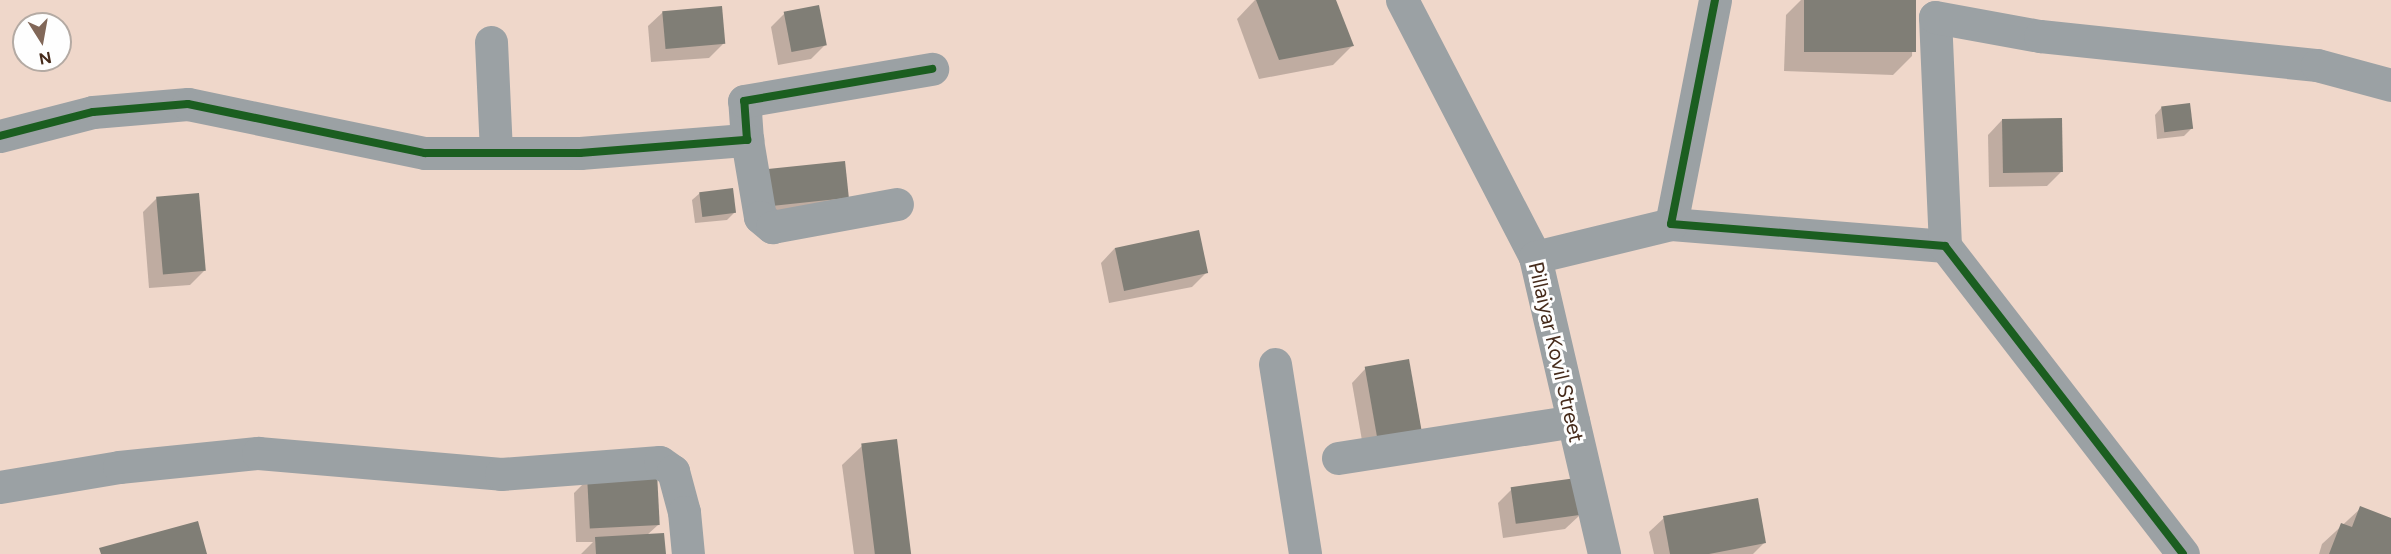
<!DOCTYPE html>
<style>
body{margin:0}
#map{position:relative;width:2391px;height:554px;overflow:hidden;background:#efd7ca;font-family:Figtree,sans-serif}
div>[style]{position:absolute}
.shadow>*{inset:0;background:#0003}
.building>*{inset:0;background:#807e76;transform-origin:0 0}
.minor>*{height:33px;margin:-16.5px;padding:0 16.5px;transform-origin:16.5px;border-radius:16.5px;background:#9ba1a4}
.cycleway>*{height:8px;margin:-4px;padding:0 4px;transform-origin:4px;border-radius:4px;background:#1b5e20}
span{translate:-50% -50%;white-space:nowrap;text-align:center;line-height:1.15;-webkit-text-stroke:6px #fefefe;paint-order:stroke}
.street-label{font-size:21px;color:#462b1b}
.north{position:absolute;left:12px;top:12px;width:60px;height:60px;box-sizing:border-box;background:#fefefe;border:2px solid #b4aaa3;border-radius:50%;rotate:169deg;font-size:16px;font-weight:700;line-height:24px;text-align:center;color:#462b1b}
.north::after{content:'';display:block;margin:auto;width:21px;height:27px;background:#816758;clip-path:polygon(50% 0,100% 100%,50% 72%,0 100%)}
</style>
<div id="map">
<div class="shadow">
<i style="clip-path:polygon(1255px 0,1335px 0,1352px 46px,1333px 65px,1259px 79px,1237px 19px)"></i>
<i style="clip-path:polygon(1801px 0,1914px 0,1912px 56px,1893px 75px,1784px 71px,1786px 15px)"></i>
<i style="clip-path:polygon(663px 12px,723px 44px,709px 58px,651px 62px,648px 26px)"></i>
<i style="clip-path:polygon(785px 13px,825px 45px,811px 59px,778px 65px,771px 27px)"></i>
<i style="clip-path:polygon(2162px 107px,2191px 129px,2184px 136px,2157px 139px,2155px 115px)"></i>
<i style="clip-path:polygon(2002px 120px,2061px 172px,2047px 186px,1989px 187px,1988px 135px)"></i>
<i style="clip-path:polygon(753px 187px,847px 198px,757px 221px)"></i>
<i style="clip-path:polygon(700px 193px,734px 213px,727px 220px,695px 223px,692px 200px)"></i>
<i style="clip-path:polygon(157px 198px,204px 271px,190px 285px,149px 288px,143px 212px)"></i>
<i style="clip-path:polygon(1115px 248px,1206px 273px,1192px 287px,1109px 303px,1101px 263px)"></i>
<i style="clip-path:polygon(1366px 368px,1420px 430px,1364px 452px,1352px 383px)"></i>
<i style="clip-path:polygon(862px 446px,910px 554px,854px 554px,842px 465px)"></i>
<i style="clip-path:polygon(588px 479px,658px 525px,647px 535px,664px 554px,581px 554px,593px 542px,576px 542px,574px 493px)"></i>
<i style="clip-path:polygon(1512px 489px,1580px 515px,1565px 529px,1503px 538px,1498px 503px)"></i>
<i style="clip-path:polygon(2361px 508px,2391px 519px,2391px 554px,2319px 554px,2322px 544px)"></i>
<i style="clip-path:polygon(1664px 518px,1765px 542px,1753px 554px,1654px 554px,1649px 532px)"></i>
</div>
<div class="building">
<i style="clip-path:polygon(1256px 0,1336px 0,1354px 46px,1279px 60px)"></i>
<i style="left:1804px;top:0;width:112px;height:52px"></i>
<i style="left:819px;top:5px;width:41px;height:36px;rotate:79deg"></i>
<i style="left:722px;top:6px;width:38px;height:60px;rotate:85deg"></i>
<i style="left:2190px;top:103px;width:26px;height:29px;rotate:83deg"></i>
<i style="left:2062px;top:118px;width:54px;height:60px;rotate:89deg"></i>
<i style="left:845px;top:161px;width:37px;height:80px;rotate:84deg"></i>
<i style="left:733px;top:188px;width:25px;height:34px;rotate:83deg"></i>
<i style="left:199px;top:193px;width:78px;height:43px;rotate:85deg"></i>
<i style="left:1199px;top:230px;width:44px;height:86px;rotate:78deg"></i>
<i style="left:1409px;top:359px;width:72px;height:45px;rotate:80deg"></i>
<i style="left:897px;top:439px;width:116px;height:36px;rotate:83deg"></i>
<i style="left:657px;top:473px;width:52px;height:70px;rotate:87deg"></i>
<i style="left:1576px;top:478px;width:37px;height:66px;rotate:82deg"></i>
<i style="clip-path:polygon(1758px 498px,1766px 543px,1709px 554px,1670px 554px,1663px 516px)"></i>
<i style="clip-path:polygon(2360px 506px,2391px 518px,2391px 554px,2329px 554px,2341px 523px,2352px 527px)"></i>
<i style="clip-path:polygon(198px 521px,207px 554px,101px 554px,99px 548px)"></i>
<i style="clip-path:polygon(664px 533px,666px 554px,596px 554px,595px 537px)"></i>
</div>
<div class="minor">
<i style="left:1402px;top:0;width:289px;rotate:62.6deg"></i>
<i style="left:1535px;top:257px;width:305px;rotate:76.9deg"></i>
<i style="left:1715px;top:0;width:228px;rotate:101.1deg"></i>
<i style="left:1671px;top:224px;width:275px;rotate:4.6deg"></i>
<i style="left:1945px;top:246px;width:389px;rotate:52.3deg"></i>
<i style="left:491px;top:42px;width:111px;rotate:87.4deg"></i>
<i style="left:0;top:136px;width:96px;rotate:-14.5deg"></i>
<i style="left:93px;top:112px;width:95px;rotate:-4.8deg"></i>
<i style="left:188px;top:104px;width:242px;rotate:11.7deg"></i>
<i style="left:425px;top:153px;width:155px"></i>
<i style="left:580px;top:153px;width:168px;rotate:-4.5deg"></i>
<i style="left:747px;top:140px;width:39px;rotate:-94deg"></i>
<i style="left:744px;top:101px;width:191px;rotate:-9.7deg"></i>
<i style="left:747px;top:140px;width:78px;rotate:80.4deg"></i>
<i style="left:760px;top:217px;width:16px;rotate:40deg"></i>
<i style="left:772px;top:227px;width:127px;rotate:-10.4deg"></i>
<i style="left:1945px;top:246px;width:229px;rotate:-92.5deg"></i>
<i style="left:1935px;top:17px;width:107px;rotate:10.3deg"></i>
<i style="left:2040px;top:36px;width:279px;rotate:6deg"></i>
<i style="left:2317px;top:65px;width:77px;rotate:15.1deg"></i>
<i style="left:1535px;top:257px;width:140px;rotate:-13.6deg"></i>
<i style="left:1275px;top:364px;width:192px;rotate:81deg"></i>
<i style="left:1338px;top:458px;width:238px;rotate:-8.9deg"></i>
<i style="left:0;top:487px;width:121px;rotate:-9.5deg"></i>
<i style="left:119px;top:467px;width:140px;rotate:-5.8deg"></i>
<i style="left:258px;top:453px;width:244px;rotate:4.9deg"></i>
<i style="left:501px;top:474px;width:159px;rotate:-4.3deg"></i>
<i style="left:660px;top:462px;width:16px;rotate:35deg"></i>
<i style="left:673px;top:471px;width:42px;rotate:75deg"></i>
<i style="left:684px;top:512px;width:42px;rotate:84.6deg"></i>
</div>
<div class="cycleway">
<i style="left:1715px;top:0;width:228px;rotate:101.1deg"></i>
<i style="left:1671px;top:224px;width:275px;rotate:4.6deg"></i>
<i style="left:1945px;top:246px;width:389px;rotate:52.3deg"></i>
<i style="left:0;top:136px;width:96px;rotate:-14.5deg"></i>
<i style="left:93px;top:112px;width:95px;rotate:-4.8deg"></i>
<i style="left:188px;top:104px;width:242px;rotate:11.7deg"></i>
<i style="left:425px;top:153px;width:155px"></i>
<i style="left:580px;top:153px;width:168px;rotate:-4.5deg"></i>
<i style="left:747px;top:140px;width:39px;rotate:-94deg"></i>
<i style="left:744px;top:101px;width:191px;rotate:-9.7deg"></i>
</div>
<div class="street-label">
<span style="left:1556px;top:352px;rotate:77deg">Pillaiyar Kovil Street</span>
</div>
<div class="north">N</div>
</div>
